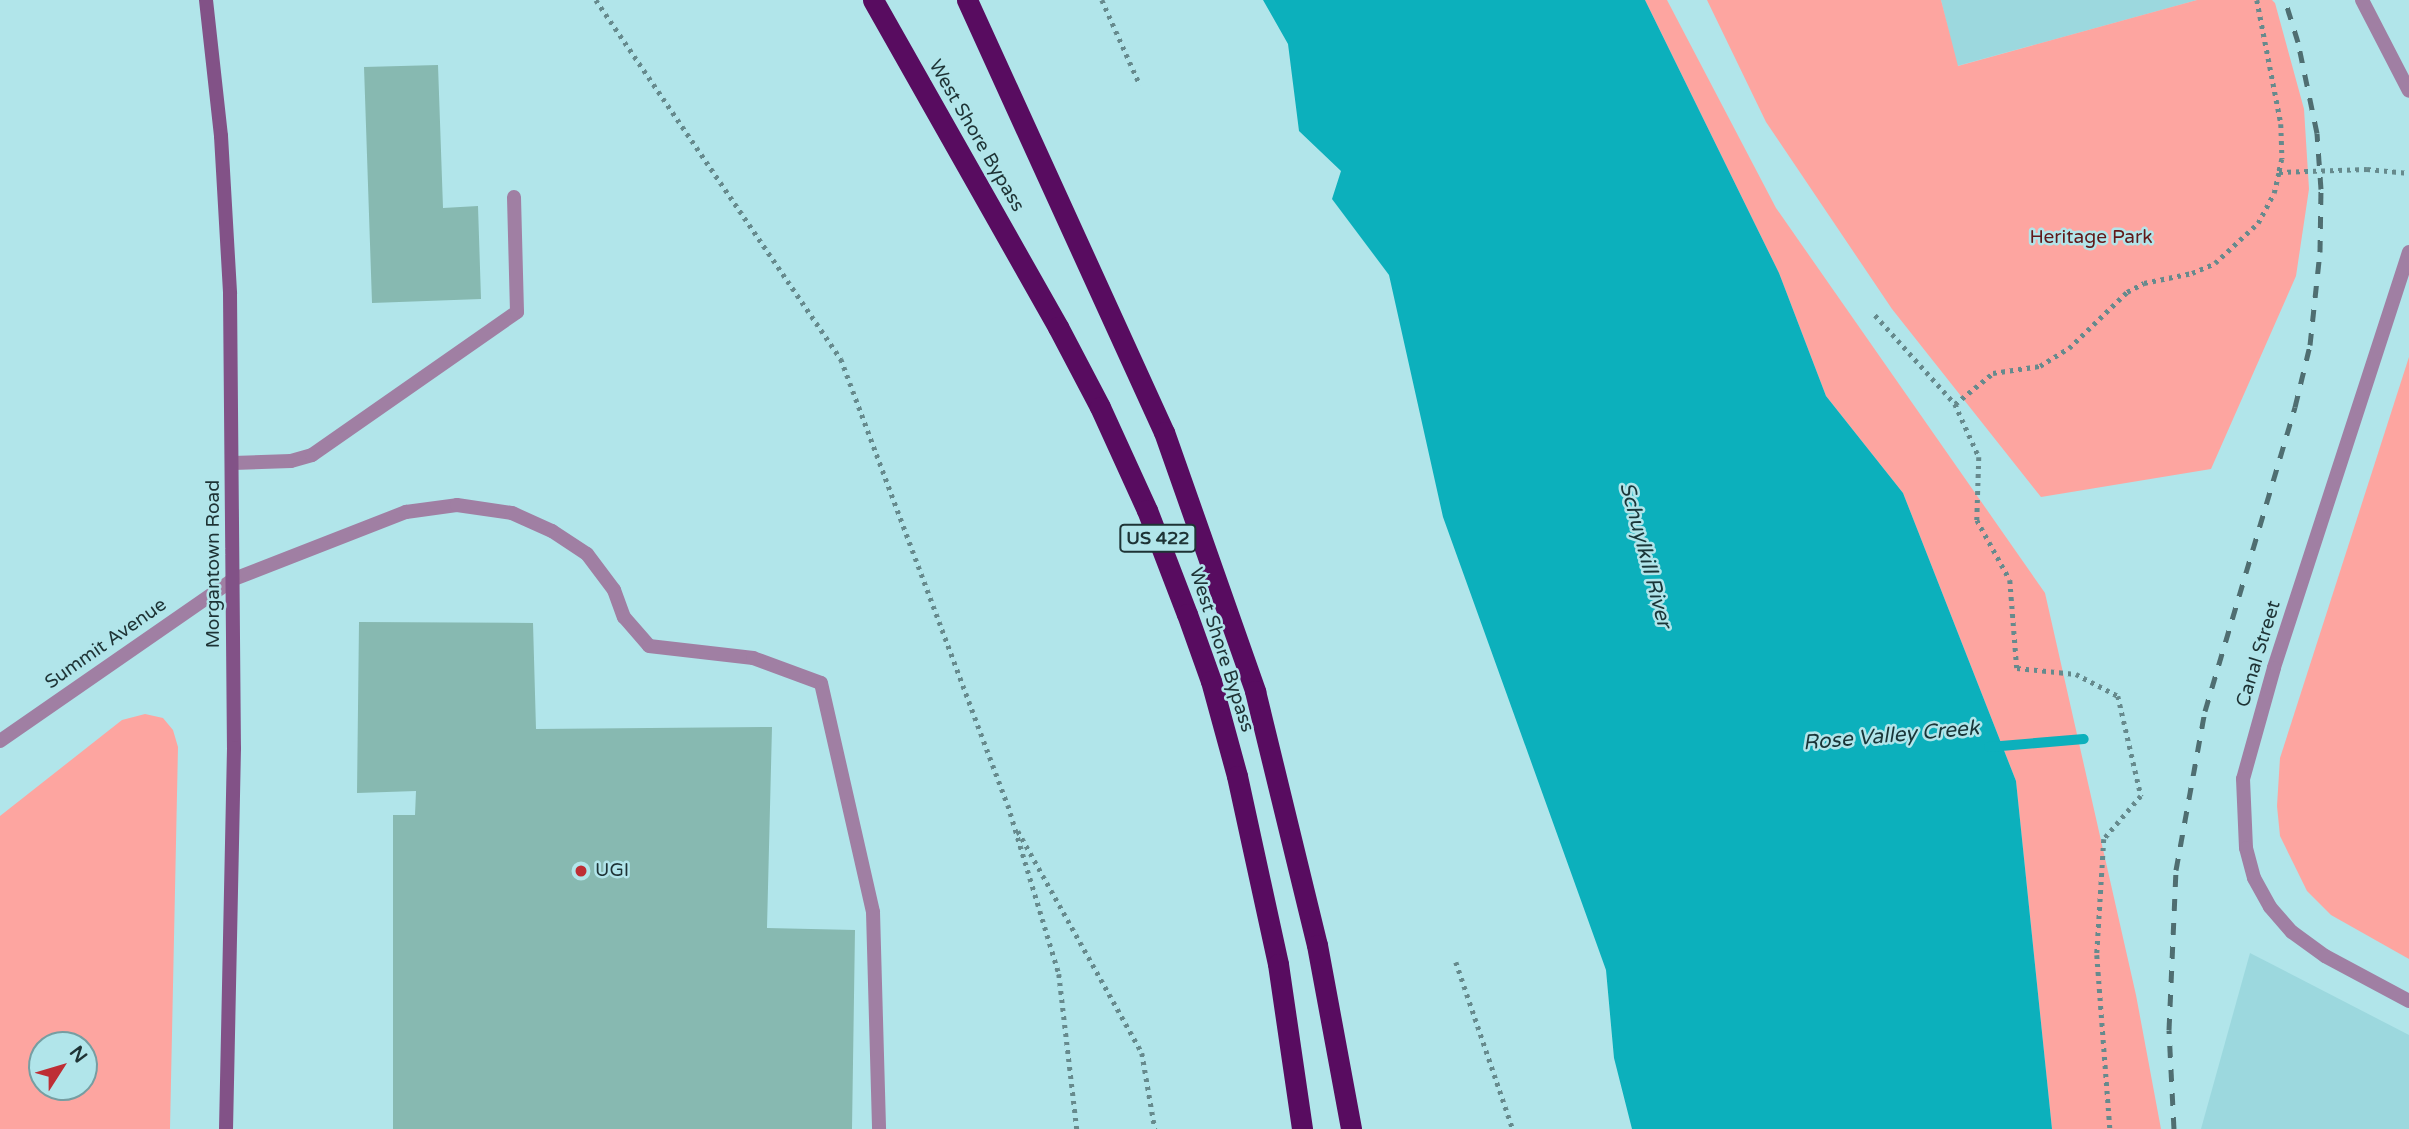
<!DOCTYPE html>
<style>
body{margin:0}
#map{position:relative;width:2409px;height:1129px;overflow:hidden;background:#b1e5ea;font-family:"Varela Round",sans-serif}
div>[style]{position:absolute}
.built>*{inset:0;background:#9cd8de}
.green>*{inset:0;background:#fda5a0}
.water>*{inset:0;background:#0cb0bc}
.stream>*{height:10px;margin:-5px;padding:0 5px;transform-origin:5px;border-radius:5px;background:#0cb0bc}
.building>*{inset:0;background:#87b9b1}
.path>*{height:4.5px;margin-top:-2.25px;transform-origin:0;background:repeating-linear-gradient(90deg,#668a8d 0 3.5px,transparent 0 8.5px)}
.service>*{height:14px;margin:-7px;padding:0 7px;transform-origin:7px;border-radius:7px;background:#a07fa3}
.minor>*{height:14px;margin:-7px;padding:0 7px;transform-origin:7px;border-radius:7px;background:#a07fa3}
.tertiary>*{height:14px;margin:-7px;padding:0 7px;transform-origin:7px;border-radius:7px;background:#a07fa3}
.secondary>*{height:14px;margin:-7px;padding:0 7px;transform-origin:7px;border-radius:7px;background:#825287}
.motorway>*{height:21px;margin:-10.5px;padding:0 10.5px;transform-origin:10.5px;border-radius:10.5px;background:#580c60}
.rail>*{height:5px;margin-top:-2.5px;transform-origin:0;background:repeating-linear-gradient(90deg,#4f6e71 0 12px,transparent 0 24px)}
.dots>*{width:19px;height:19px;translate:-50% -50%;box-sizing:border-box;border:4px solid #b1e5ea;border-radius:50%}
span{translate:-50% -50%;white-space:nowrap;text-align:center;line-height:1.15;-webkit-text-stroke:5px #b1e5ea;paint-order:stroke}
.shield-label span{padding:2px 5px;background:#b1e5ea;border:2px solid;border-radius:5px;-webkit-text-stroke-width:0}
.shield-label{font-size:18px;color:#1e3335;font-weight:700}
.street-label{font-size:19px;color:#1e3335}
.park-label{font-size:19px;color:#611819}
.poi-label{font-size:19px;color:#1e3335}
.left{translate:0 -50%;text-align:left}
.water-label{font-size:21px;color:#193538;font-style:italic}
.north{position:absolute;left:28px;top:1031px;width:70px;height:70px;box-sizing:border-box;background:#b1e5ea;border:2px solid #769ea2;border-radius:50%;rotate:53deg;font-size:19px;font-weight:700;line-height:28px;text-align:center;color:#1e3335}
.north::after{content:'';display:block;margin:auto;width:24px;height:32px;background:#be2e35;clip-path:polygon(50% 0,100% 100%,50% 72%,0 100%)}
</style>
<div id="map">
<div class="built">
<i style="clip-path:polygon(1941px 0,2197px 0,1957px 66px)"></i>
<i style="clip-path:polygon(2250px 953px,2409px 1035px,2409px 1129px,2201px 1129px)"></i>
</div>
<div class="green">
<i style="clip-path:polygon(1645px 0,1667px 0,1776px 208px,2045px 593px,2136px 995px,2161px 1129px,2052px 1129px,2016px 781px,1903px 493px,1826px 396px,1779px 273px)"></i>
<i style="clip-path:polygon(1707px 0,1941px 0,1958px 66px,2197px 0,2272px 0,2275px 3px,2304px 109px,2309px 189px,2296px 276px,2211px 469px,2041px 497px,1892px 309px,1766px 122px)"></i>
<i style="clip-path:polygon(2409px 357px,2409px 959px,2331px 915px,2307px 891px,2280px 836px,2277px 806px,2280px 758px)"></i>
<i style="clip-path:polygon(evenodd,145px 714px,163px 718px,173px 730px,178px 747px,170px 1129px,0 1129px,0 816px,122px 720px,145px 714px,42px 1045px,84px 1045px,84px 1087px,42px 1087px,42px 1045px)"></i>
</div>
<div class="water">
<i style="clip-path:polygon(1263px 0,1645px 0,1779px 273px,1826px 396px,1903px 493px,2016px 781px,2052px 1129px,1632px 1129px,1614px 1058px,1606px 970px,1443px 517px,1389px 275px,1332px 199px,1341px 171px,1299px 131px,1288px 44px)"></i>
</div>
<div class="stream">
<i style="left:1989px;top:747px;width:95px;rotate:-4.8deg"></i>
</div>
<div class="building">
<i style="clip-path:polygon(438px 65px,443px 208px,478px 206px,481px 299px,372px 303px,364px 67px)"></i>
<i style="clip-path:polygon(359px 622px,533px 623px,536px 729px,772px 727px,767px 928px,855px 930px,852px 1129px,393px 1129px,393px 815px,415px 815px,416px 791px,357px 793px)"></i>
</div>
<div class="path">
<i style="left:596px;top:0;width:435px;rotate:55.7deg"></i>
<i style="left:841px;top:359px;width:476px;rotate:69.5deg"></i>
<i style="left:1008px;top:805px;width:177px;rotate:73.2deg"></i>
<i style="left:1059px;top:974px;width:156px;rotate:83.4deg"></i>
<i style="left:1102px;top:0;width:93px;rotate:65.9deg"></i>
<i style="left:2257px;top:0;width:126px;rotate:79deg"></i>
<i style="left:2281px;top:124px;width:35px;rotate:88deg"></i>
<i style="left:2282px;top:159px;width:13px;rotate:103deg"></i>
<i style="left:2279px;top:172px;width:88px;rotate:-2deg"></i>
<i style="left:2367px;top:169px;width:42px;rotate:5.4deg"></i>
<i style="left:1875px;top:315px;width:120px;rotate:48deg"></i>
<i style="left:1955px;top:404px;width:58px;rotate:65.6deg"></i>
<i style="left:1979px;top:457px;width:63px;rotate:91.8deg"></i>
<i style="left:1977px;top:520px;width:68px;rotate:61.2deg"></i>
<i style="left:2010px;top:580px;width:88px;rotate:85.5deg"></i>
<i style="left:2017px;top:668px;width:59px;rotate:5.8deg"></i>
<i style="left:2076px;top:674px;width:47px;rotate:27.6deg"></i>
<i style="left:2118px;top:696px;width:103px;rotate:77deg"></i>
<i style="left:2141px;top:796px;width:57px;rotate:130.7deg"></i>
<i style="left:2104px;top:839px;width:116px;rotate:93.5deg"></i>
<i style="left:2097px;top:955px;width:174px;rotate:85.7deg"></i>
<i style="left:1955px;top:404px;width:49px;rotate:-39.2deg"></i>
<i style="left:1993px;top:373px;width:48px;rotate:-8.5deg"></i>
<i style="left:2040px;top:366px;width:34px;rotate:-32deg"></i>
<i style="left:2069px;top:348px;width:81px;rotate:-44deg"></i>
<i style="left:2127px;top:292px;width:19px;rotate:-28deg"></i>
<i style="left:2144px;top:283px;width:49px;rotate:-11.8deg"></i>
<i style="left:2192px;top:273px;width:25px;rotate:-23deg"></i>
<i style="left:2215px;top:263px;width:59px;rotate:-42.9deg"></i>
<i style="left:2258px;top:223px;width:34px;rotate:-62deg"></i>
<i style="left:2274px;top:193px;width:22px;rotate:-77deg"></i>
<i style="left:1018px;top:831px;width:254px;rotate:60.8deg"></i>
<i style="left:1142px;top:1053px;width:77px;rotate:80.3deg"></i>
<i style="left:1456px;top:962px;width:176px;rotate:71.2deg"></i>
</div>
<div class="service">
<i style="left:233px;top:463px;width:58px;rotate:-2deg"></i>
<i style="left:291px;top:461px;width:22px;rotate:-16deg"></i>
<i style="left:312px;top:455px;width:250px;rotate:-34.9deg"></i>
<i style="left:517px;top:312px;width:115px;rotate:-91.5deg"></i>
<i style="left:234px;top:579px;width:185px;rotate:-21.3deg"></i>
<i style="left:406px;top:512px;width:51px;rotate:-7.8deg"></i>
<i style="left:457px;top:505px;width:56px;rotate:8.3deg"></i>
<i style="left:512px;top:513px;width:44px;rotate:24.2deg"></i>
<i style="left:552px;top:531px;width:42px;rotate:33.3deg"></i>
<i style="left:587px;top:554px;width:45px;rotate:53.1deg"></i>
<i style="left:614px;top:590px;width:29px;rotate:70deg"></i>
<i style="left:624px;top:617px;width:38px;rotate:49deg"></i>
<i style="left:649px;top:646px;width:105px;rotate:6.6deg"></i>
<i style="left:753px;top:658px;width:72px;rotate:20.2deg"></i>
<i style="left:821px;top:683px;width:235px;rotate:77.2deg"></i>
<i style="left:873px;top:912px;width:217px;rotate:88.4deg"></i>
</div>
<div class="minor">
<i style="left:2409px;top:252px;width:437px;rotate:108deg"></i>
<i style="left:2274px;top:668px;width:115px;rotate:105.6deg"></i>
<i style="left:2243px;top:779px;width:69px;rotate:87.5deg"></i>
<i style="left:2246px;top:848px;width:31px;rotate:75deg"></i>
<i style="left:2254px;top:878px;width:33px;rotate:61deg"></i>
<i style="left:2270px;top:907px;width:33px;rotate:49deg"></i>
<i style="left:2292px;top:932px;width:41px;rotate:36deg"></i>
<i style="left:2325px;top:956px;width:95px;rotate:28.2deg"></i>
<i style="left:0;top:741px;width:285px;rotate:-34.7deg"></i>
</div>
<div class="tertiary">
<i style="left:2362px;top:0;width:102px;rotate:62.7deg"></i>
</div>
<div class="secondary">
<i style="left:206px;top:0;width:137px;rotate:83.7deg"></i>
<i style="left:221px;top:136px;width:158px;rotate:86.7deg"></i>
<i style="left:230px;top:294px;width:454px;rotate:89.5deg"></i>
<i style="left:234px;top:748px;width:381px;rotate:91.2deg"></i>
</div>
<div class="motorway">
<i style="left:873px;top:0;width:376px;rotate:60.5deg"></i>
<i style="left:1058px;top:327px;width:90px;rotate:62.3deg"></i>
<i style="left:1100px;top:407px;width:113px;rotate:65.5deg"></i>
<i style="left:1147px;top:510px;width:111px;rotate:69deg"></i>
<i style="left:1187px;top:614px;width:71px;rotate:70.3deg"></i>
<i style="left:1211px;top:681px;width:98px;rotate:74.7deg"></i>
<i style="left:1237px;top:776px;width:192px;rotate:77.7deg"></i>
<i style="left:1278px;top:964px;width:167px;rotate:81.7deg"></i>
<i style="left:967px;top:0;width:475px;rotate:65.5deg"></i>
<i style="left:1164px;top:432px;width:275px;rotate:70.6deg"></i>
<i style="left:1255px;top:691px;width:261px;rotate:76.3deg"></i>
<i style="left:1317px;top:945px;width:187px;rotate:79.5deg"></i>
</div>
<div class="rail">
<i style="left:2174px;top:1129px;width:99px;rotate:-92.9deg"></i>
<i style="left:2169px;top:1030px;width:160px;rotate:-87.5deg"></i>
<i style="left:2176px;top:870px;width:162px;rotate:-79.7deg"></i>
<i style="left:2205px;top:711px;width:317px;rotate:-73.5deg"></i>
<i style="left:2295px;top:407px;width:64px;rotate:-76.4deg"></i>
<i style="left:2310px;top:345px;width:94px;rotate:-83.9deg"></i>
<i style="left:2320px;top:252px;width:63px;rotate:-89.1deg"></i>
<i style="left:2321px;top:189px;width:56px;rotate:-94.1deg"></i>
<i style="left:2317px;top:133px;width:93px;rotate:-101.8deg"></i>
<i style="left:2298px;top:42px;width:44px;rotate:-107.2deg"></i>
</div>
<div class="dots">
<i style="left:581px;top:871px;background:#be2e35"></i>
</div>
<div class="shield-label">
<span style="left:1158px;top:538px">US 422</span>
</div>
<div class="street-label">
<span style="left:976px;top:136px;rotate:60deg">West Shore Bypass</span>
<span style="left:214px;top:564px;rotate:-90deg">Morgantown Road</span>
<span style="left:106px;top:644px;rotate:-35deg">Summit Avenue</span>
<span style="left:1221px;top:650px;rotate:72deg">West Shore Bypass</span>
<span style="left:2259px;top:654px;rotate:-73deg">Canal Street</span>
</div>
<div class="park-label">
<span style="left:2091px;top:238px">Heritage Park</span>
</div>
<div class="poi-label">
<span class="left" style="left:595px;top:871px">UGI</span>
</div>
<div class="water-label">
<span style="left:1645px;top:555px;rotate:75deg">Schuylkill River</span>
<span style="left:1891px;top:736px;rotate:-5deg">Rose Valley Creek</span>
</div>
<div class="north">N</div>
</div>
